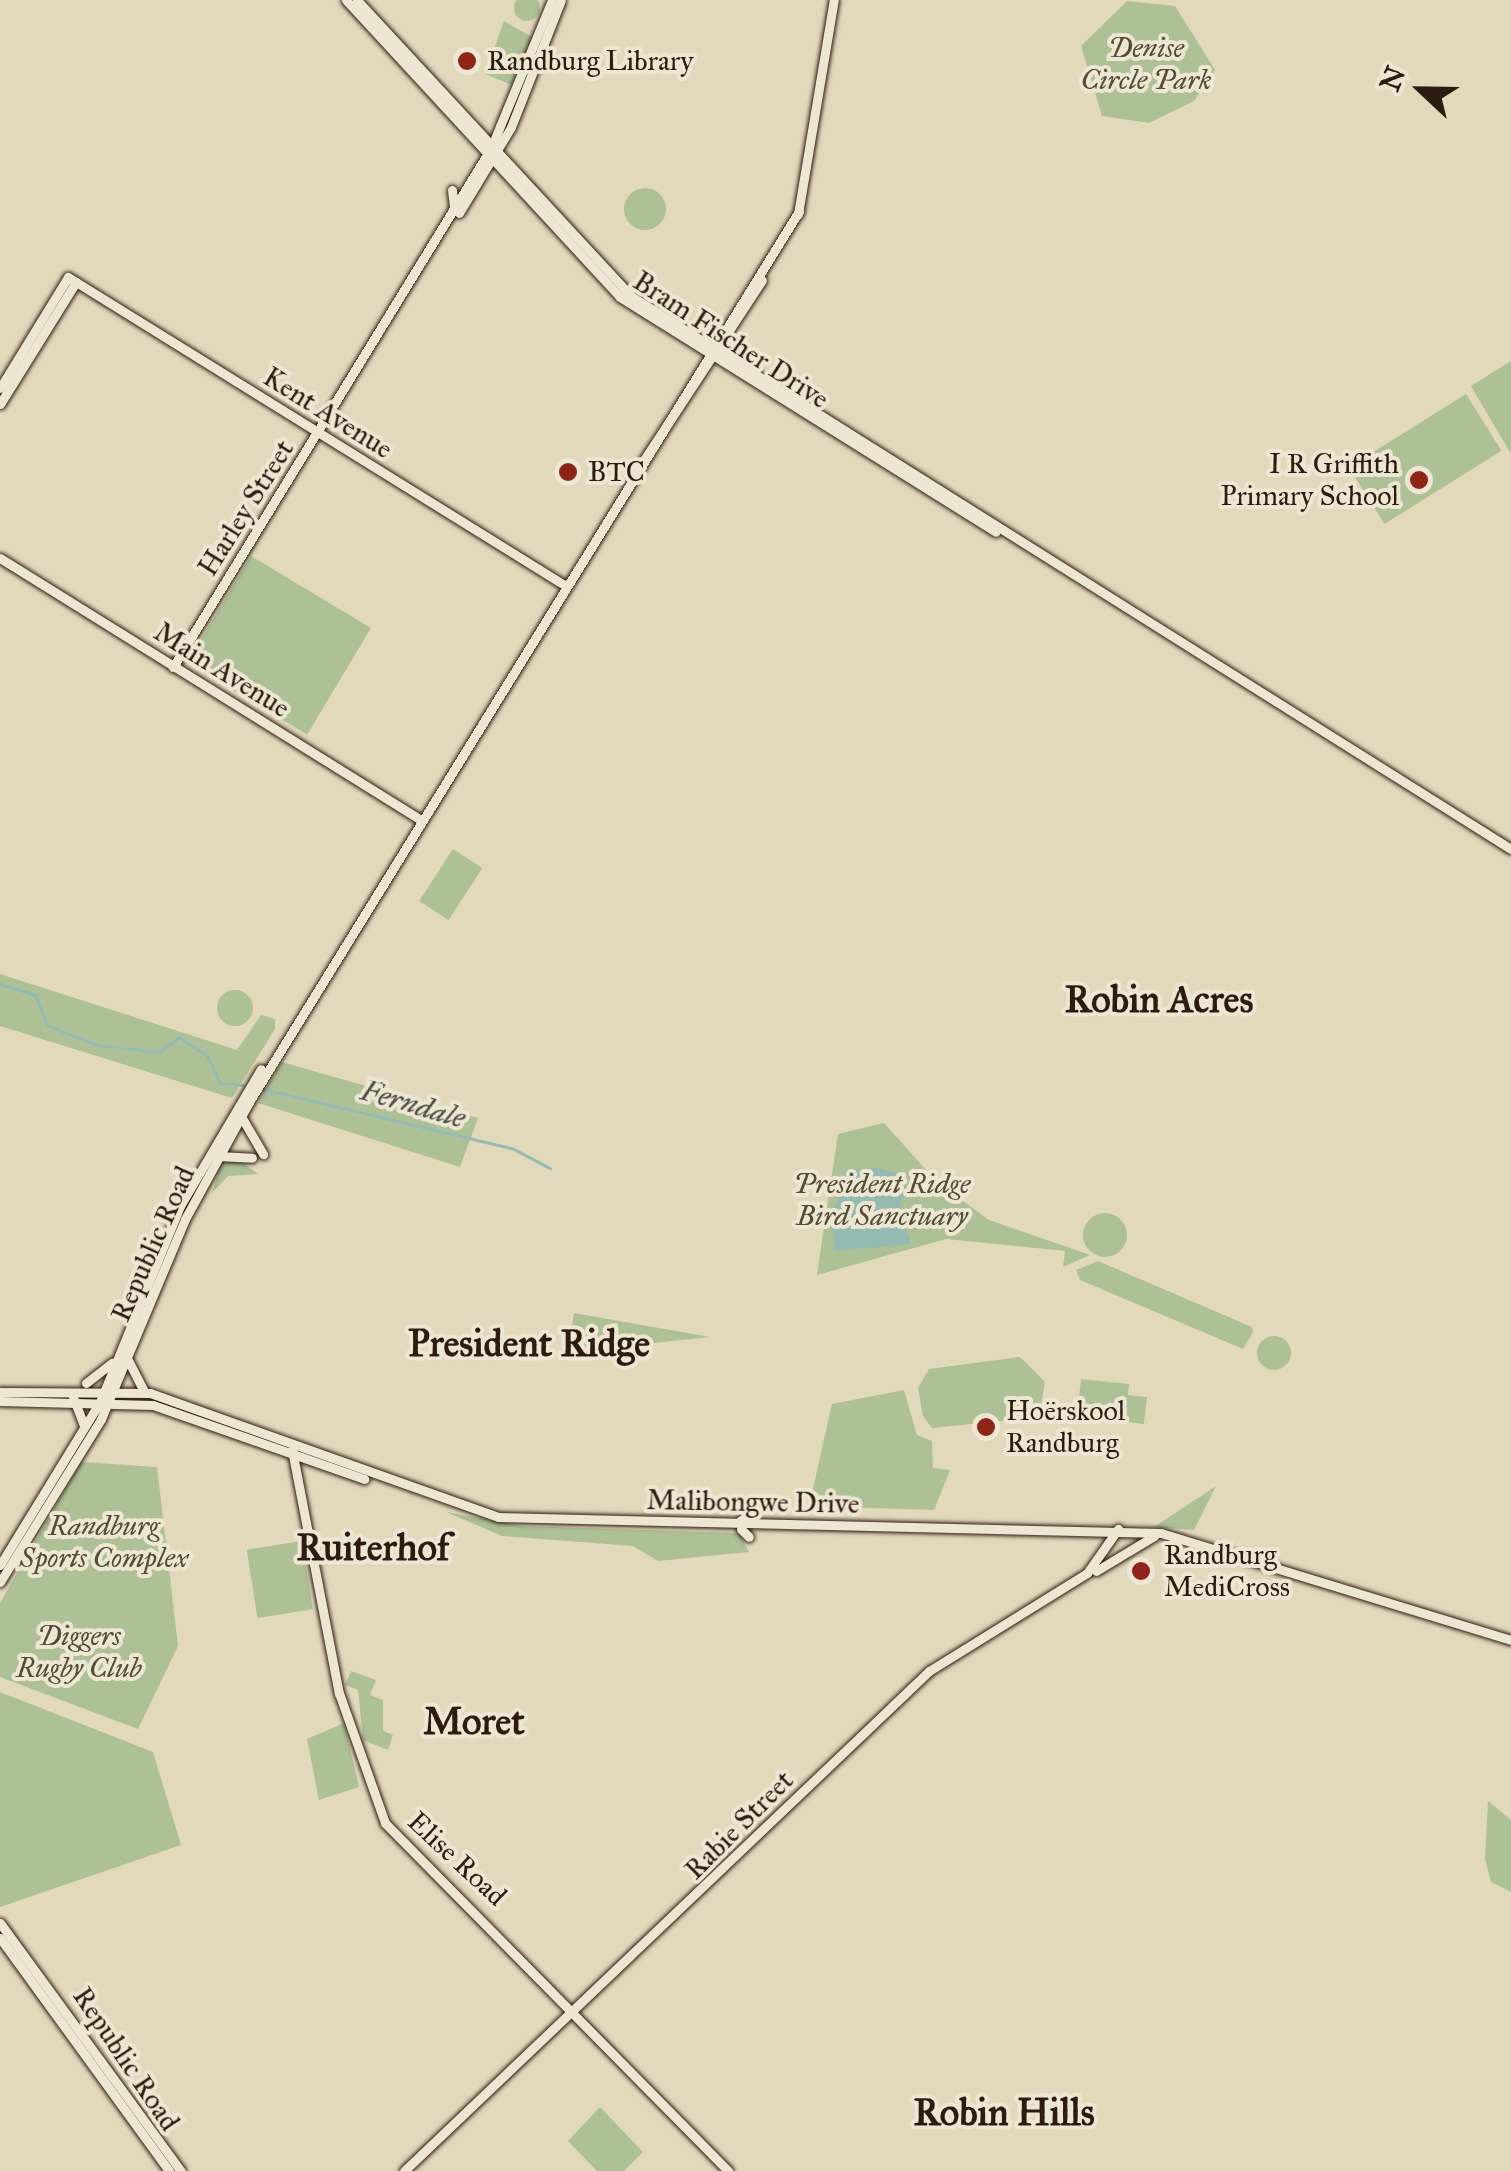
<!DOCTYPE html>
<meta charset="utf-8">
<style>
body{margin:0}
#map{position:relative;width:1511px;height:2171px;overflow:hidden;background:#e2d9bc;font-family:"IM FELL Great Primer",serif}
div>[style]{position:absolute}
.green>*{inset:0;background:#adc096;transform-origin:0 0}
.round{border-radius:50%}
.water>*{inset:0;background:#95bab1}
.stream>*{height:2.5px;margin:-1.25px;padding:0 1.25px;transform-origin:1.25px;border-radius:1.25px;background:#95bab1}
.roads{filter:drop-shadow(0 0 2px #2d1b10) drop-shadow(0 0 2px #2d1b10)}
.secondary>*{height:9px;margin:-4.5px;padding:0 4.5px;transform-origin:4.5px;border-radius:4.5px;background:#ece6d3}
.dots>*{width:28px;height:28px;translate:-50% -50%;box-sizing:border-box;border:5px solid #ece6d3;border-radius:50%}
span{translate:-50% -50%;white-space:nowrap;text-align:center;line-height:1.15;-webkit-text-stroke:8px #ece6d3;paint-order:stroke}
.park-label{font-size:28px;color:#534d38;font-style:italic}
.poi-label{font-size:28px;color:#2d1b10}
.left{translate:0 -50%;text-align:left}
.right{translate:-100% -50%;text-align:right}
.street-label{font-size:28px;color:#2d1b10}
.water-label{font-size:30px;color:#4c4b40;font-style:italic}
.district-label{font-size:38px;color:#2d1b10;font-weight:700}
.north{position:absolute;left:1371px;top:40px;width:100px;height:100px;-webkit-text-stroke:8px #ece6d3;paint-order:stroke;rotate:292deg;font-size:28px;font-weight:700;line-height:40px;text-align:center;color:#2d1b10}
.north::after{content:'';display:block;margin:auto;width:35px;height:45px;background:#2d1b10;clip-path:polygon(50% 0,100% 100%,50% 72%,0 100%)}
</style>
<div id="map">
<div class="green">
<i class="round" style="left:514px;top:-5px;width:26px;height:26px"></i>
<i style="clip-path:polygon(1127px 1px,1175px 6px,1215px 70px,1194px 101px,1149px 123px,1102px 116px,1081px 46px)"></i>
<i style="clip-path:polygon(504px 21px,532px 37px,512px 85px,485px 74px)"></i>
<i class="round" style="left:624px;top:188px;width:42px;height:42px"></i>
<i style="clip-path:polygon(1511px 361px,1511px 454px,1471px 386px)"></i>
<i style="left:1466px;top:394px;width:67px;height:138px;rotate:58deg"></i>
<i style="left:251px;top:556px;width:140px;height:124px;rotate:31deg"></i>
<i style="left:453px;top:849px;width:35px;height:62px;rotate:33deg"></i>
<i style="clip-path:polygon(0 974px,237px 1050px,261px 1015px,275px 1019px,275px 1029px,232px 1098px,0 1026px)"></i>
<i class="round" style="left:217px;top:990px;width:36px;height:36px"></i>
<i style="clip-path:polygon(282px 1062px,478px 1118px,460px 1167px,258px 1103px)"></i>
<i style="clip-path:polygon(884px 1123px,937px 1182px,989px 1220px,1090px 1255px,1063px 1267px,1065px 1251px,946px 1239px,817px 1275px,838px 1134px)"></i>
<i style="clip-path:polygon(234px 1156px,258px 1174px,228px 1176px,212px 1193px,223px 1157px)"></i>
<i class="round" style="left:1083px;top:1213px;width:44px;height:44px"></i>
<i style="clip-path:polygon(1098px 1261px,1252px 1327px,1253px 1332px,1243px 1349px,1080px 1280px,1076px 1270px)"></i>
<i style="clip-path:polygon(574px 1313px,710px 1337px,568px 1352px)"></i>
<i class="round" style="left:1257px;top:1336px;width:34px;height:34px"></i>
<i style="clip-path:polygon(1020px 1357px,1045px 1382px,1039px 1417px,932px 1428px,923px 1416px,918px 1388px,929px 1369px)"></i>
<i style="clip-path:polygon(1081px 1379px,1129px 1384px,1128px 1395px,1147px 1397px,1144px 1424px,1077px 1416px)"></i>
<i style="clip-path:polygon(904px 1390px,917px 1435px,932px 1441px,933px 1468px,950px 1470px,934px 1510px,809px 1506px,832px 1404px)"></i>
<i style="clip-path:polygon(81px 1462px,157px 1467px,178px 1646px,138px 1729px,0 1677px,0 1603px)"></i>
<i style="clip-path:polygon(1216px 1486px,1194px 1530px,1154px 1527px)"></i>
<i style="clip-path:polygon(446px 1512px,522px 1526px,739px 1533px,749px 1552px,658px 1561px,633px 1546px,502px 1536px)"></i>
<i style="left:302px;top:1541px;width:69px;height:56px;rotate:81deg"></i>
<i style="clip-path:polygon(351px 1671px,376px 1680px,370px 1695px,383px 1700px,383px 1731px,393px 1735px,388px 1750px,363px 1740px,358px 1690px,345px 1685px)"></i>
<i style="clip-path:polygon(0 1692px,153px 1752px,181px 1845px,0 1907px)"></i>
<i style="clip-path:polygon(344px 1723px,359px 1787px,319px 1800px,307px 1739px)"></i>
<i style="clip-path:polygon(1488px 1801px,1511px 1820px,1511px 1892px,1491px 1882px,1485px 1859px)"></i>
<i style="clip-path:polygon(600px 2107px,643px 2152px,624px 2171px,597px 2171px,568px 2141px)"></i>
</div>
<div class="water">
<i style="clip-path:polygon(878px 1168px,907px 1176px,900px 1210px,911px 1244px,835px 1251px,832px 1218px,846px 1170px)"></i>
</div>
<div class="stream">
<i style="left:0;top:984px;width:38px;rotate:17deg"></i>
<i style="left:36px;top:995px;width:32px;rotate:70deg"></i>
<i style="left:47px;top:1025px;width:54px;rotate:21.8deg"></i>
<i style="left:97px;top:1045px;width:63px;rotate:6.3deg"></i>
<i style="left:160px;top:1052px;width:24px;rotate:-38deg"></i>
<i style="left:179px;top:1037px;width:33px;rotate:33deg"></i>
<i style="left:207px;top:1055px;width:31px;rotate:65deg"></i>
<i style="left:220px;top:1083px;width:23px;rotate:5deg"></i>
<i style="left:263px;top:1089px;width:258px;rotate:13.4deg"></i>
<i style="left:514px;top:1149px;width:41px;rotate:27.8deg"></i>
</div>
<div class="roads">
<div class="secondary">
<i style="left:346px;top:0;width:404px;rotate:47.3deg"></i>
<i style="left:620px;top:297px;width:443px;rotate:32deg"></i>
<i style="left:357px;top:0;width:403px;rotate:47.2deg"></i>
<i style="left:631px;top:296px;width:1039px;rotate:32.15deg"></i>
<i style="left:452px;top:190px;width:17px;rotate:83deg"></i>
<i style="left:459px;top:213px;width:100px;rotate:-58.8deg"></i>
<i style="left:511px;top:127px;width:136px;rotate:-68.5deg"></i>
<i style="left:798px;top:214px;width:217px;rotate:-80.5deg"></i>
<i style="left:0;top:388px;width:130px;rotate:-58.5deg"></i>
<i style="left:68px;top:277px;width:586px;rotate:31.82deg"></i>
<i style="left:0;top:404px;width:144px;rotate:-58.1deg"></i>
<i style="left:634px;top:475px;width:233px;rotate:-56.7deg"></i>
<i style="left:0;top:558px;width:494px;rotate:31.9deg"></i>
<i style="left:173px;top:667px;width:609px;rotate:-58.5deg"></i>
<i style="left:491px;top:148px;width:160px;rotate:-67.6deg"></i>
<i style="left:242px;top:1118px;width:42px;rotate:59.7deg"></i>
<i style="left:218px;top:1156px;width:34px;rotate:3deg"></i>
<i style="left:128px;top:1360px;width:33px;rotate:63deg"></i>
<i style="left:86px;top:1383px;width:33px;rotate:-38deg"></i>
<i style="left:0;top:1392px;width:150px;rotate:0.4deg"></i>
<i style="left:150px;top:1393px;width:369px;rotate:19.6deg"></i>
<i style="left:498px;top:1517px;width:663px;rotate:1.38deg"></i>
<i style="left:1161px;top:1533px;width:366px;rotate:17deg"></i>
<i style="left:73px;top:1397px;width:31px;rotate:69deg"></i>
<i style="left:0;top:1401px;width:153px;rotate:1.5deg"></i>
<i style="left:153px;top:1405px;width:224px;rotate:19.3deg"></i>
<i style="left:292px;top:1450px;width:248px;rotate:79.1deg"></i>
<i style="left:339px;top:1693px;width:138px;rotate:70.5deg"></i>
<i style="left:385px;top:1823px;width:489px;rotate:45.4deg"></i>
<i style="left:740px;top:1521px;width:19px;rotate:-35deg"></i>
<i style="left:741px;top:1529px;width:11px;rotate:45deg"></i>
<i style="left:0;top:1565px;width:191px;rotate:-58.5deg"></i>
<i style="left:100px;top:1402px;width:212px;rotate:-67.8deg"></i>
<i style="left:180px;top:1206px;width:159px;rotate:-59.4deg"></i>
<i style="left:1096px;top:1571px;width:68px;rotate:-31.1deg"></i>
<i style="left:0;top:1582px;width:192px;rotate:-58.2deg"></i>
<i style="left:101px;top:1419px;width:217px;rotate:-67.2deg"></i>
<i style="left:185px;top:1219px;width:133px;rotate:-61.3deg"></i>
<i style="left:249px;top:1102px;width:1047px;rotate:-58.31deg"></i>
<i style="left:0;top:1923px;width:307px;rotate:53.9deg"></i>
<i style="left:0;top:1938px;width:288px;rotate:54deg"></i>
<i style="left:404px;top:2171px;width:725px;rotate:-43.6deg"></i>
<i style="left:929px;top:1671px;width:186px;rotate:-31.8deg"></i>
<i style="left:1087px;top:1573px;width:54px;rotate:-54.8deg"></i>
</div>
</div>
<div class="dots">
<i style="left:467px;top:61px;background:#8f2418"></i>
<i style="left:568px;top:472px;background:#8f2418"></i>
<i style="left:1419px;top:480px;background:#8f2418"></i>
<i style="left:986px;top:1427px;background:#8f2418"></i>
<i style="left:1141px;top:1571px;background:#8f2418"></i>
</div>
<div class="park-label">
<span style="left:1146px;top:64px">Denise<br>Circle Park</span>
<span style="left:882px;top:1200px">President Ridge<br>Bird Sanctuary</span>
<span style="left:104px;top:1542px">Randburg<br>Sports Complex</span>
<span style="left:79px;top:1652px">Diggers<br>Rugby Club</span>
</div>
<div class="poi-label">
<span class="left" style="left:487px;top:61px">Randburg Library</span>
<span class="right" style="left:1399px;top:480px">I R Griffith<br>Primary School</span>
<span class="left" style="left:588px;top:472px">BTC</span>
<span class="left" style="left:1006px;top:1427px">Hoërskool<br>Randburg</span>
<span class="left" style="left:1164px;top:1571px">Randburg<br>MediCross</span>
</div>
<div class="street-label">
<span style="left:731px;top:340px;rotate:33deg">Bram Fischer Drive</span>
<span style="left:328px;top:413px;rotate:32deg">Kent Avenue</span>
<span style="left:246px;top:508px;rotate:-58deg">Harley Street</span>
<span style="left:222px;top:670px;rotate:32deg">Main Avenue</span>
<span style="left:153px;top:1244px;rotate:-66deg">Republic Road</span>
<span style="left:753px;top:1502px;rotate:1deg">Malibongwe Drive</span>
<span style="left:739px;top:1825px;rotate:-45deg">Rabie Street</span>
<span style="left:457px;top:1859px;rotate:43deg">Elise Road</span>
<span style="left:126px;top:2059px;rotate:56deg">Republic Road</span>
</div>
<div class="water-label">
<span style="left:413px;top:1104px;rotate:16deg">Ferndale</span>
</div>
<div class="district-label">
<span style="left:1159px;top:1000px">Robin Acres</span>
<span style="left:529px;top:1344px">President Ridge</span>
<span style="left:373px;top:1548px">Ruiterhof</span>
<span style="left:474px;top:1722px">Moret</span>
<span style="left:1004px;top:2113px">Robin Hills</span>
</div>
<div class="north">N</div>
</div>
